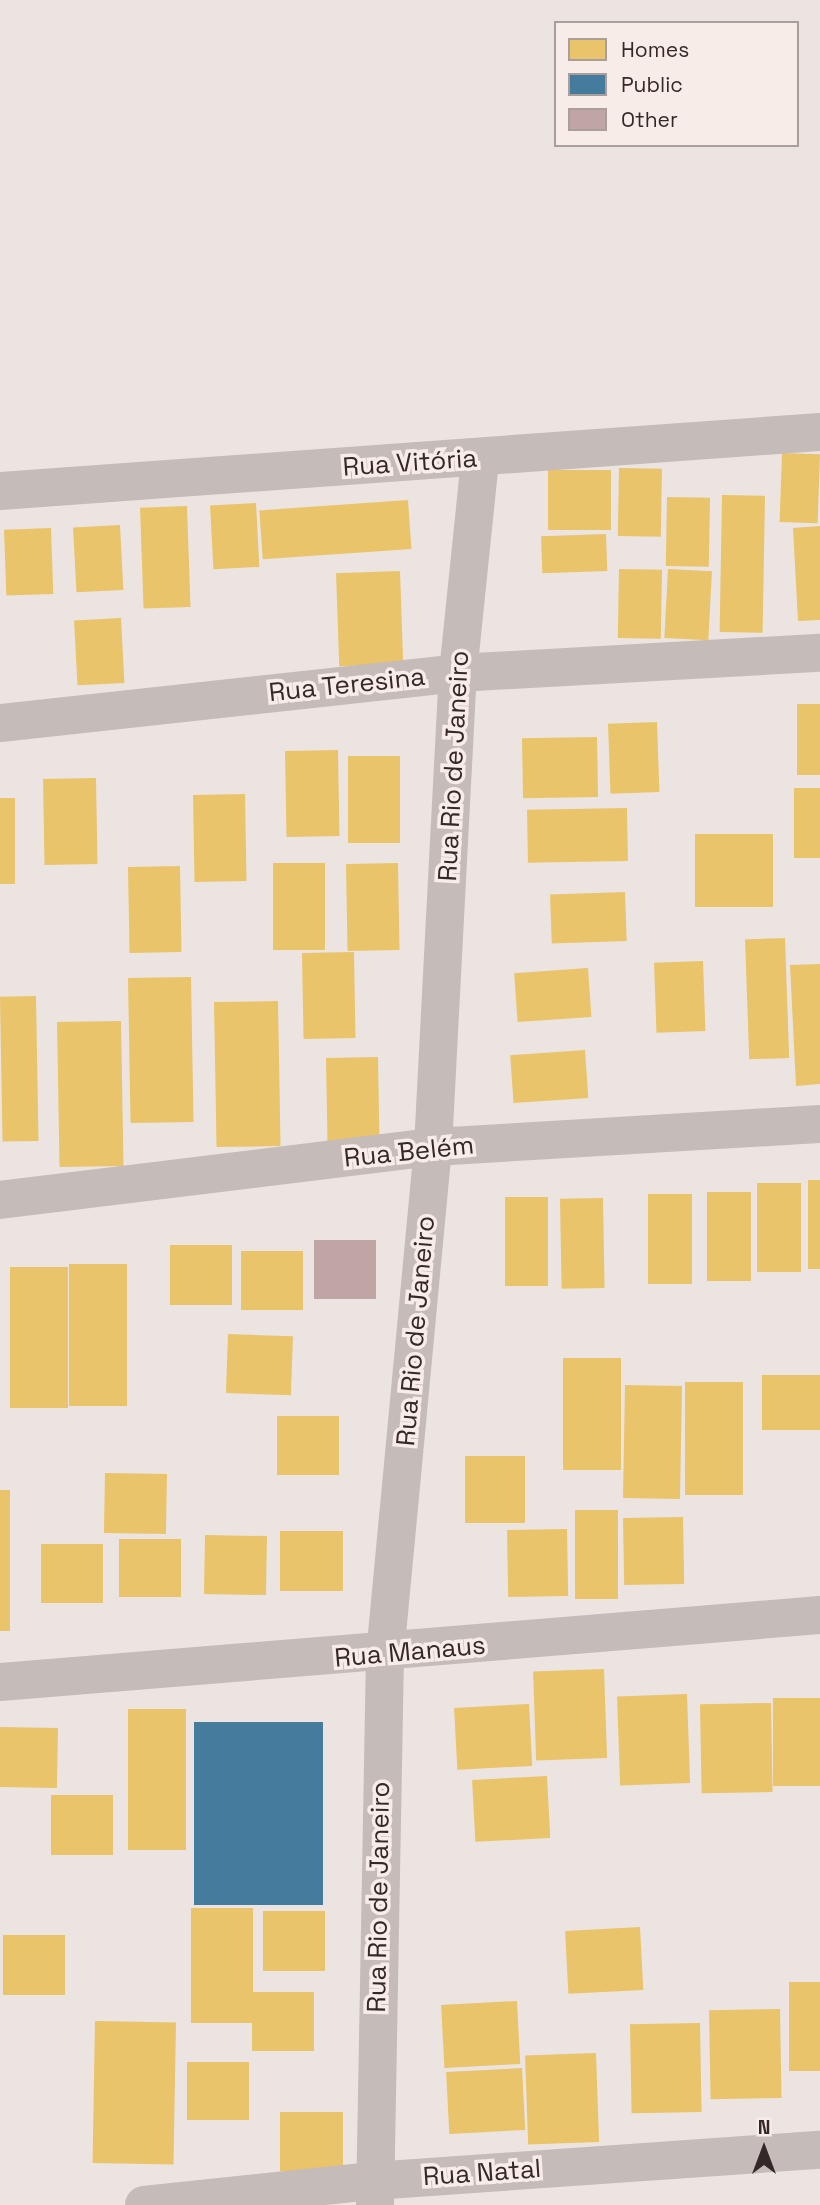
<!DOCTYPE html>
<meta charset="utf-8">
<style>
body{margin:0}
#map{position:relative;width:820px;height:2205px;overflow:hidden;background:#ece4e1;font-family:"Space Grotesk",sans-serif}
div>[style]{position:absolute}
.homes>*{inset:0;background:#e9c46a;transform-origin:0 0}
.public>*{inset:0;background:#457b9d;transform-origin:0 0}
.building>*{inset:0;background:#bfa5a4;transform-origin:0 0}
.street>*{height:38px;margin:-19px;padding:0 19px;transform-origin:19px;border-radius:19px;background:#c5bbb9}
span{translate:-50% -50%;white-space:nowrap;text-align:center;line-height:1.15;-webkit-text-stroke:7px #f8ece8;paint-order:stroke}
.street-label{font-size:26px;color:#352828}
.legend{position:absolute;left:554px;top:21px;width:245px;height:126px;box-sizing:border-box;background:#f8ece8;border:2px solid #aa9e9b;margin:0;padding:9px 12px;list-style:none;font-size:21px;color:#352828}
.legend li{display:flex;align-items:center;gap:14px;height:35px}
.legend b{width:35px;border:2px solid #aa9e9b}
.north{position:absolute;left:729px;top:2114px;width:70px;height:70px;-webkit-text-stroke:5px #f8ece8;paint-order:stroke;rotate:0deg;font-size:19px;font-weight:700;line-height:28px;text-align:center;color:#352828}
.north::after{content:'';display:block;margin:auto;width:24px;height:32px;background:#352828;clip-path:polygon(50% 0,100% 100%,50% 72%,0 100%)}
</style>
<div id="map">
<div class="homes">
<i style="left:782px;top:453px;width:38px;height:69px;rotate:2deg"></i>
<i style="left:619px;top:468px;width:43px;height:68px;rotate:1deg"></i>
<i style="left:548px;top:470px;width:63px;height:60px"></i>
<i style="left:722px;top:495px;width:43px;height:137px;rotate:1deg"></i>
<i style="left:667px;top:497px;width:43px;height:69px;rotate:1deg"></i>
<i style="left:408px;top:500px;width:49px;height:149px;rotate:86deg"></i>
<i style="left:256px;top:503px;width:64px;height:46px;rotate:87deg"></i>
<i style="left:187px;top:506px;width:101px;height:47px;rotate:88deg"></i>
<i style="left:120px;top:525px;width:65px;height:47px;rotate:87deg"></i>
<i style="clip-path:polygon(820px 526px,820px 620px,798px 621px,793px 528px)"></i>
<i style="left:51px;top:528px;width:66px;height:47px;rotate:88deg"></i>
<i style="left:606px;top:534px;width:37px;height:65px;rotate:88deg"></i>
<i style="left:619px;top:569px;width:43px;height:69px;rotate:1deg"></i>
<i style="left:668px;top:569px;width:44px;height:69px;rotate:3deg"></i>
<i style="left:400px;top:571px;width:93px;height:64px;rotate:88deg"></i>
<i style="left:121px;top:618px;width:65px;height:47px;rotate:87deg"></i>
<i style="left:797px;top:704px;width:23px;height:71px"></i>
<i style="left:657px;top:722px;width:70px;height:49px;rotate:88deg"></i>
<i style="left:597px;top:737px;width:60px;height:75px;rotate:89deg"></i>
<i style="left:338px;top:750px;width:86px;height:53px;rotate:89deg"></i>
<i style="left:348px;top:756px;width:52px;height:87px"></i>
<i style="left:96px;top:778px;width:86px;height:53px;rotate:89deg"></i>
<i style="left:820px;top:788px;width:70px;height:26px;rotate:90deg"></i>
<i style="left:245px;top:794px;width:87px;height:52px;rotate:89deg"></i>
<i style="left:0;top:798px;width:15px;height:86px"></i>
<i style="left:627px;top:808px;width:53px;height:100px;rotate:89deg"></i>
<i style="left:695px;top:834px;width:78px;height:73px"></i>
<i style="left:273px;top:863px;width:52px;height:87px"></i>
<i style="left:398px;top:863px;width:87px;height:52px;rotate:89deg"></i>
<i style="left:180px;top:866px;width:86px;height:52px;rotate:89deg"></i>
<i style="left:625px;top:892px;width:49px;height:75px;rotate:88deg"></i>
<i style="left:785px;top:938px;width:120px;height:40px;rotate:88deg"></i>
<i style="left:354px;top:952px;width:86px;height:52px;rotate:89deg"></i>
<i style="left:703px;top:961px;width:70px;height:49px;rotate:88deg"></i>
<i style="clip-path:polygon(820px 964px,820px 1084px,796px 1086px,790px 965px)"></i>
<i style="left:588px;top:968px;width:49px;height:74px;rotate:86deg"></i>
<i style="left:191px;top:977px;width:145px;height:63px;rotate:89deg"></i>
<i style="left:36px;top:996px;width:145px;height:36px;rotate:89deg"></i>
<i style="left:278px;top:1001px;width:145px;height:64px;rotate:89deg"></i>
<i style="left:121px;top:1021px;width:145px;height:64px;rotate:89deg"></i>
<i style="left:585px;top:1050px;width:48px;height:75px;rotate:86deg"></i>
<i style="left:378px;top:1057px;width:86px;height:52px;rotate:89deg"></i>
<i style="left:808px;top:1180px;width:12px;height:89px"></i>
<i style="left:757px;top:1183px;width:44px;height:89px"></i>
<i style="left:707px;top:1192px;width:44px;height:89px"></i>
<i style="left:692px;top:1194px;width:90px;height:44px;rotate:90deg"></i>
<i style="left:548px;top:1197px;width:89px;height:43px;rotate:90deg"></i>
<i style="left:603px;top:1198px;width:90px;height:43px;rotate:89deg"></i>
<i style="left:170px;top:1245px;width:62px;height:60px"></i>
<i style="left:241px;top:1251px;width:62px;height:59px"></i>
<i style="left:69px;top:1264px;width:58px;height:142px"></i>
<i style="left:10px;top:1267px;width:58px;height:141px"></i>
<i style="left:228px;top:1334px;width:65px;height:59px;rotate:2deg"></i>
<i style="left:563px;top:1358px;width:58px;height:112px"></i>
<i style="left:820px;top:1375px;width:55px;height:58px;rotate:90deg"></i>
<i style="left:685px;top:1382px;width:58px;height:113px"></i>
<i style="left:625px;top:1385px;width:57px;height:113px;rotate:1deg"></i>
<i style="left:277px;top:1416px;width:62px;height:59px"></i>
<i style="left:525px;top:1456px;width:67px;height:60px;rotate:90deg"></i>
<i style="left:105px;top:1473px;width:62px;height:60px;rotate:1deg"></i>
<i style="left:0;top:1490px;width:10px;height:141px"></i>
<i style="left:575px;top:1510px;width:43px;height:89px"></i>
<i style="left:683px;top:1517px;width:67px;height:60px;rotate:89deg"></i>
<i style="left:567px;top:1529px;width:67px;height:60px;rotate:89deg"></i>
<i style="left:280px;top:1531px;width:63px;height:60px"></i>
<i style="left:205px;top:1535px;width:62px;height:59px;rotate:1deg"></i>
<i style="left:119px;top:1539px;width:62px;height:58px"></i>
<i style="left:41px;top:1544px;width:62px;height:59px"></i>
<i style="left:604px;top:1669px;width:89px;height:71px;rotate:88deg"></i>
<i style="left:687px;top:1694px;width:89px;height:70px;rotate:88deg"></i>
<i style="left:820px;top:1698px;width:88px;height:47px;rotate:90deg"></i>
<i style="left:771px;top:1703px;width:89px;height:71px;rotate:89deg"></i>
<i style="left:529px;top:1704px;width:62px;height:75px;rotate:87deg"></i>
<i style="left:128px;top:1709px;width:58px;height:141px"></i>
<i style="left:0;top:1727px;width:58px;height:60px;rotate:1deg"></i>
<i style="left:547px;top:1776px;width:62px;height:75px;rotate:87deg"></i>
<i style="left:51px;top:1795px;width:62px;height:60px"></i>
<i style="left:191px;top:1908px;width:62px;height:115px"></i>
<i style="left:263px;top:1911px;width:62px;height:60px"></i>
<i style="left:640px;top:1927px;width:63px;height:75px;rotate:87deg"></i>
<i style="left:3px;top:1935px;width:62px;height:60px"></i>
<i style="left:820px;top:1982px;width:89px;height:31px;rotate:90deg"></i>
<i style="left:252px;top:1992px;width:62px;height:59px"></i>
<i style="left:517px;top:2001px;width:63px;height:76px;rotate:87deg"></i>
<i style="left:780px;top:2009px;width:89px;height:71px;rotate:89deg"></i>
<i style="left:95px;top:2021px;width:81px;height:142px;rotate:1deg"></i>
<i style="left:700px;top:2023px;width:89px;height:70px;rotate:89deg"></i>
<i style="left:596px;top:2053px;width:89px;height:71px;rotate:88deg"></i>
<i style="left:187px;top:2062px;width:62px;height:58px"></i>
<i style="left:522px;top:2068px;width:62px;height:76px;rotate:87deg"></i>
<i style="left:280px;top:2112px;width:63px;height:59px"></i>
</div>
<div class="public">
<i style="left:194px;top:1722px;width:129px;height:183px"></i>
</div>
<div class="building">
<i style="left:314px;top:1240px;width:62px;height:59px"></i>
</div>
<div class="street">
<i style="left:0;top:491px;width:822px;rotate:-4.12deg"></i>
<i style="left:0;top:723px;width:461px;rotate:-6.2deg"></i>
<i style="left:458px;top:673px;width:363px;rotate:-3.2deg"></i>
<i style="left:0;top:1200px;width:436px;rotate:-7deg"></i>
<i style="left:433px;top:1147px;width:388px;rotate:-3.4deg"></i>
<i style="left:0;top:1682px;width:823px;rotate:-4.67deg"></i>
<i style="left:144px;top:2205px;width:230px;rotate:-6deg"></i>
<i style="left:373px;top:2181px;width:448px;rotate:-4deg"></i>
<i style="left:375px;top:2205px;width:550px;rotate:-88.96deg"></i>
<i style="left:385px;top:1655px;width:510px;rotate:-84.6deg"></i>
<i style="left:433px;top:1147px;width:475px;rotate:-87deg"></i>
<i style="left:458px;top:673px;width:215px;rotate:-84.1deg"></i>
</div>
<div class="street-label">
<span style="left:410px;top:463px;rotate:-4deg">Rua Vitória</span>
<span style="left:347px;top:685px;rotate:-6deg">Rua Teresina</span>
<span style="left:454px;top:766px;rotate:-87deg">Rua Rio de Janeiro</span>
<span style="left:409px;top:1152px;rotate:-6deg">Rua Belém</span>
<span style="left:416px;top:1331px;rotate:-85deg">Rua Rio de Janeiro</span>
<span style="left:410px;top:1652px;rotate:-5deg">Rua Manaus</span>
<span style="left:379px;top:1897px;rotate:-89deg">Rua Rio de Janeiro</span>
<span style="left:482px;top:2173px;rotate:-4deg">Rua Natal</span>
</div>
<ul class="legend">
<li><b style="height:19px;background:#e9c46a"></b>Homes</li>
<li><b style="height:19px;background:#457b9d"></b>Public</li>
<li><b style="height:19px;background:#bfa5a4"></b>Other</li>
</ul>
<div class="north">N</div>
</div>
